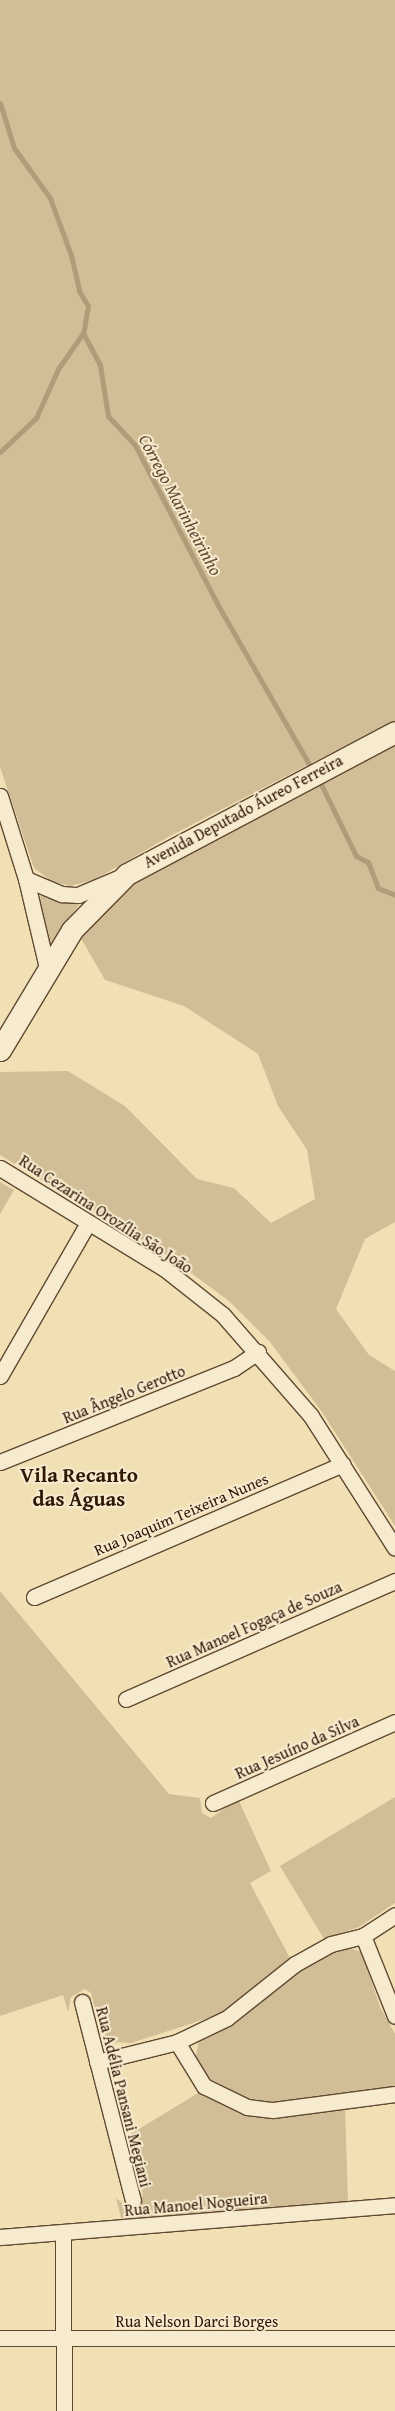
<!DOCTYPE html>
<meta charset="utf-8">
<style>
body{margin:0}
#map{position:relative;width:395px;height:2411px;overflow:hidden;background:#f2e0b5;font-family:"Gentium Book Plus",serif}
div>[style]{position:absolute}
.green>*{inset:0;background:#d1be97}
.stream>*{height:5px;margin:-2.5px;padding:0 2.5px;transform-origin:2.5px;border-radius:2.5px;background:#b09c79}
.roads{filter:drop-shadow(1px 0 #604931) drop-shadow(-1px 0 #604931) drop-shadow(0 1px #604931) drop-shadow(0 -1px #604931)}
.street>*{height:15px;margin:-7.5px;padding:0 7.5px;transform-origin:7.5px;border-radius:7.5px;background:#f7ebcf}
.secondary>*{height:21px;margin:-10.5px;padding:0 10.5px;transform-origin:10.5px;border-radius:10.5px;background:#f7ebcf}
span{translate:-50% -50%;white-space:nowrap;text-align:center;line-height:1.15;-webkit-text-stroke:4px #f7ebcf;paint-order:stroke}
.street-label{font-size:16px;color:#2f1705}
.water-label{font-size:18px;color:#634c33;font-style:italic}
.district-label{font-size:21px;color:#2f1705;font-weight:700}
</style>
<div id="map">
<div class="green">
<div style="clip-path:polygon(0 0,395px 0,395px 720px,170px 836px,94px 880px,70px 886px,51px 881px,34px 868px,0 767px)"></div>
<div style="clip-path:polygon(395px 740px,395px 1222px,365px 1239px,336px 1309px,369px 1355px,395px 1371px,395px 1526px,322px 1412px,270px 1342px,229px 1301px,171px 1258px,0 1155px,0 1072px,68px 1071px,125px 1106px,197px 1179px,234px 1188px,271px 1223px,315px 1199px,307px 1150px,278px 1106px,258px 1054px,184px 1006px,105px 980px,79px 935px,130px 880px)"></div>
<div style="clip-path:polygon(41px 895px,60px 902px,81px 902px,47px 949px,38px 905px)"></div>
<div style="clip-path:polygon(0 1182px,14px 1190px,0 1214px)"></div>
<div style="clip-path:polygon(0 1591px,169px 1794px,200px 1798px,202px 1813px,211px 1818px,238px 1799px,271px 1871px,250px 1883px,290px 1958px,224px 2013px,131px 2043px,114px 2042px,101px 2033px,91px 1993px,85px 1989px,71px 1997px,68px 2012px,63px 1995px,0 2016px)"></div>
<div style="clip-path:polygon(395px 1797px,395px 1903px,359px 1927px,324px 1939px,280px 1866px)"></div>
<div style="clip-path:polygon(346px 1947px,362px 1952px,380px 2007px,395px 2034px,395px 2087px,279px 2105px,254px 2102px,210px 2079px,195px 2062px,199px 2039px,301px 1967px,330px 1949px)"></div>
<div style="clip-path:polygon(203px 2090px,248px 2113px,345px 2105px,348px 2202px,122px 2221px,116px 2198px,126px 2206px,139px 2205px,143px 2194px,126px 2137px)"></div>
</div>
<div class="stream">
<div style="left:0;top:103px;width:47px;rotate:72.7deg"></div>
<div style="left:14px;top:148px;width:62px;rotate:54.2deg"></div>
<div style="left:50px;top:198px;width:61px;rotate:69.8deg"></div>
<div style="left:71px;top:255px;width:37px;rotate:77deg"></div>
<div style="left:79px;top:291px;width:17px;rotate:59deg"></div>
<div style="left:88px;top:306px;width:27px;rotate:100deg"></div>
<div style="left:83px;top:333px;width:36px;rotate:62deg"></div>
<div style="left:100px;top:365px;width:52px;rotate:81.1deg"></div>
<div style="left:108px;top:416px;width:40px;rotate:47deg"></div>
<div style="left:135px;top:445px;width:182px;rotate:62.6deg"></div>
<div style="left:219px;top:607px;width:189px;rotate:60.2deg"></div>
<div style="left:0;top:452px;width:50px;rotate:-43.4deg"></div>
<div style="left:36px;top:418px;width:54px;rotate:-65.8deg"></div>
<div style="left:58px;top:369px;width:44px;rotate:-55.2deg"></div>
<div style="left:318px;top:778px;width:87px;rotate:64deg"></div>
<div style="left:356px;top:856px;width:13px;rotate:27deg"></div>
<div style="left:368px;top:862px;width:28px;rotate:69deg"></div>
<div style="left:378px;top:888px;width:18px;rotate:22deg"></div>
</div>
<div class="roads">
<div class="street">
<div style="left:0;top:796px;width:87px;rotate:72.6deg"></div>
<div style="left:26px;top:879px;width:91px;rotate:76.7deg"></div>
<div style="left:26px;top:879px;width:39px;rotate:23deg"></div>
<div style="left:62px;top:894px;width:16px;rotate:4deg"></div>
<div style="left:78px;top:895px;width:43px;rotate:-23deg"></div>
<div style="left:0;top:1168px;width:193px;rotate:31.5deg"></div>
<div style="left:165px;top:1269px;width:74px;rotate:38.4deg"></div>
<div style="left:223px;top:1315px;width:134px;rotate:48.9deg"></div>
<div style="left:311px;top:1416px;width:156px;rotate:57.5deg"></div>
<div style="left:0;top:1376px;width:177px;rotate:-60.1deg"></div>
<div style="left:0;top:1462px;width:252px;rotate:-21.9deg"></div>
<div style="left:234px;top:1368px;width:29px;rotate:-34deg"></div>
<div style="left:34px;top:1597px;width:336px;rotate:-23.3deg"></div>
<div style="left:126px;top:1699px;width:294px;rotate:-23.7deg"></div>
<div style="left:213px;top:1803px;width:199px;rotate:-24deg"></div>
<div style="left:363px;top:1936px;width:86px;rotate:68.2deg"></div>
<div style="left:82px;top:2002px;width:205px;rotate:75.6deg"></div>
<div style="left:177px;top:2042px;width:52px;rotate:58.5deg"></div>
<div style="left:204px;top:2086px;width:48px;rotate:26deg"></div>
<div style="left:247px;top:2107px;width:26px;rotate:7deg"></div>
<div style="left:273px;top:2110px;width:123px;rotate:-7.5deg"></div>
<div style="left:97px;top:2062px;width:82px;rotate:-14deg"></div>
<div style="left:177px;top:2042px;width:55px;rotate:-25.6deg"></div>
<div style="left:227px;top:2018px;width:87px;rotate:-38.5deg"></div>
<div style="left:295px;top:1964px;width:41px;rotate:-29.1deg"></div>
<div style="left:331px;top:1944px;width:33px;rotate:-14deg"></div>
<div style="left:363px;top:1936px;width:38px;rotate:-33deg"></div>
<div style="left:63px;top:2233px;width:178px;rotate:89.7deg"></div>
<div style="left:0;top:2237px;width:396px;rotate:-4.6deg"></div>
<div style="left:0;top:2338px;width:395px"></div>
</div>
<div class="secondary">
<div style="left:0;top:1050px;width:140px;rotate:-59deg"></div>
<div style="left:72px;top:930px;width:78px;rotate:-45.5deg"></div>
<div style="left:127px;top:874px;width:303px;rotate:-27.9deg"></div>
</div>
</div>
<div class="street-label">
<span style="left:243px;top:811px;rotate:-28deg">Avenida Deputado Áureo Ferreira</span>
<span style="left:106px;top:1214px;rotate:33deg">Rua Cezarina Orozília São João</span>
<span style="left:124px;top:1394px;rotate:-22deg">Rua Ângelo Gerotto</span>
<span style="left:181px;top:1514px;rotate:-23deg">Rua Joaquim Teixeira Nunes</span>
<span style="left:254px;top:1624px;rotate:-24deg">Rua Manoel Fogaça de Souza</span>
<span style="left:297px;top:1747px;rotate:-24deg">Rua Jesuíno da Silva</span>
<span style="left:124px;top:2097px;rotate:76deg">Rua Adélia Pansani Megiani</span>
<span style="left:196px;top:2204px;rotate:-5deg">Rua Manoel Nogueira</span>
<span style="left:197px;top:2321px">Rua Nelson Darci Borges</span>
</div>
<div class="water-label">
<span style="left:180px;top:505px;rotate:62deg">Córrego Marinheirinho</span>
</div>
<div class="district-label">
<span style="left:79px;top:1487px">Vila Recanto<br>das Águas</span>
</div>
</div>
